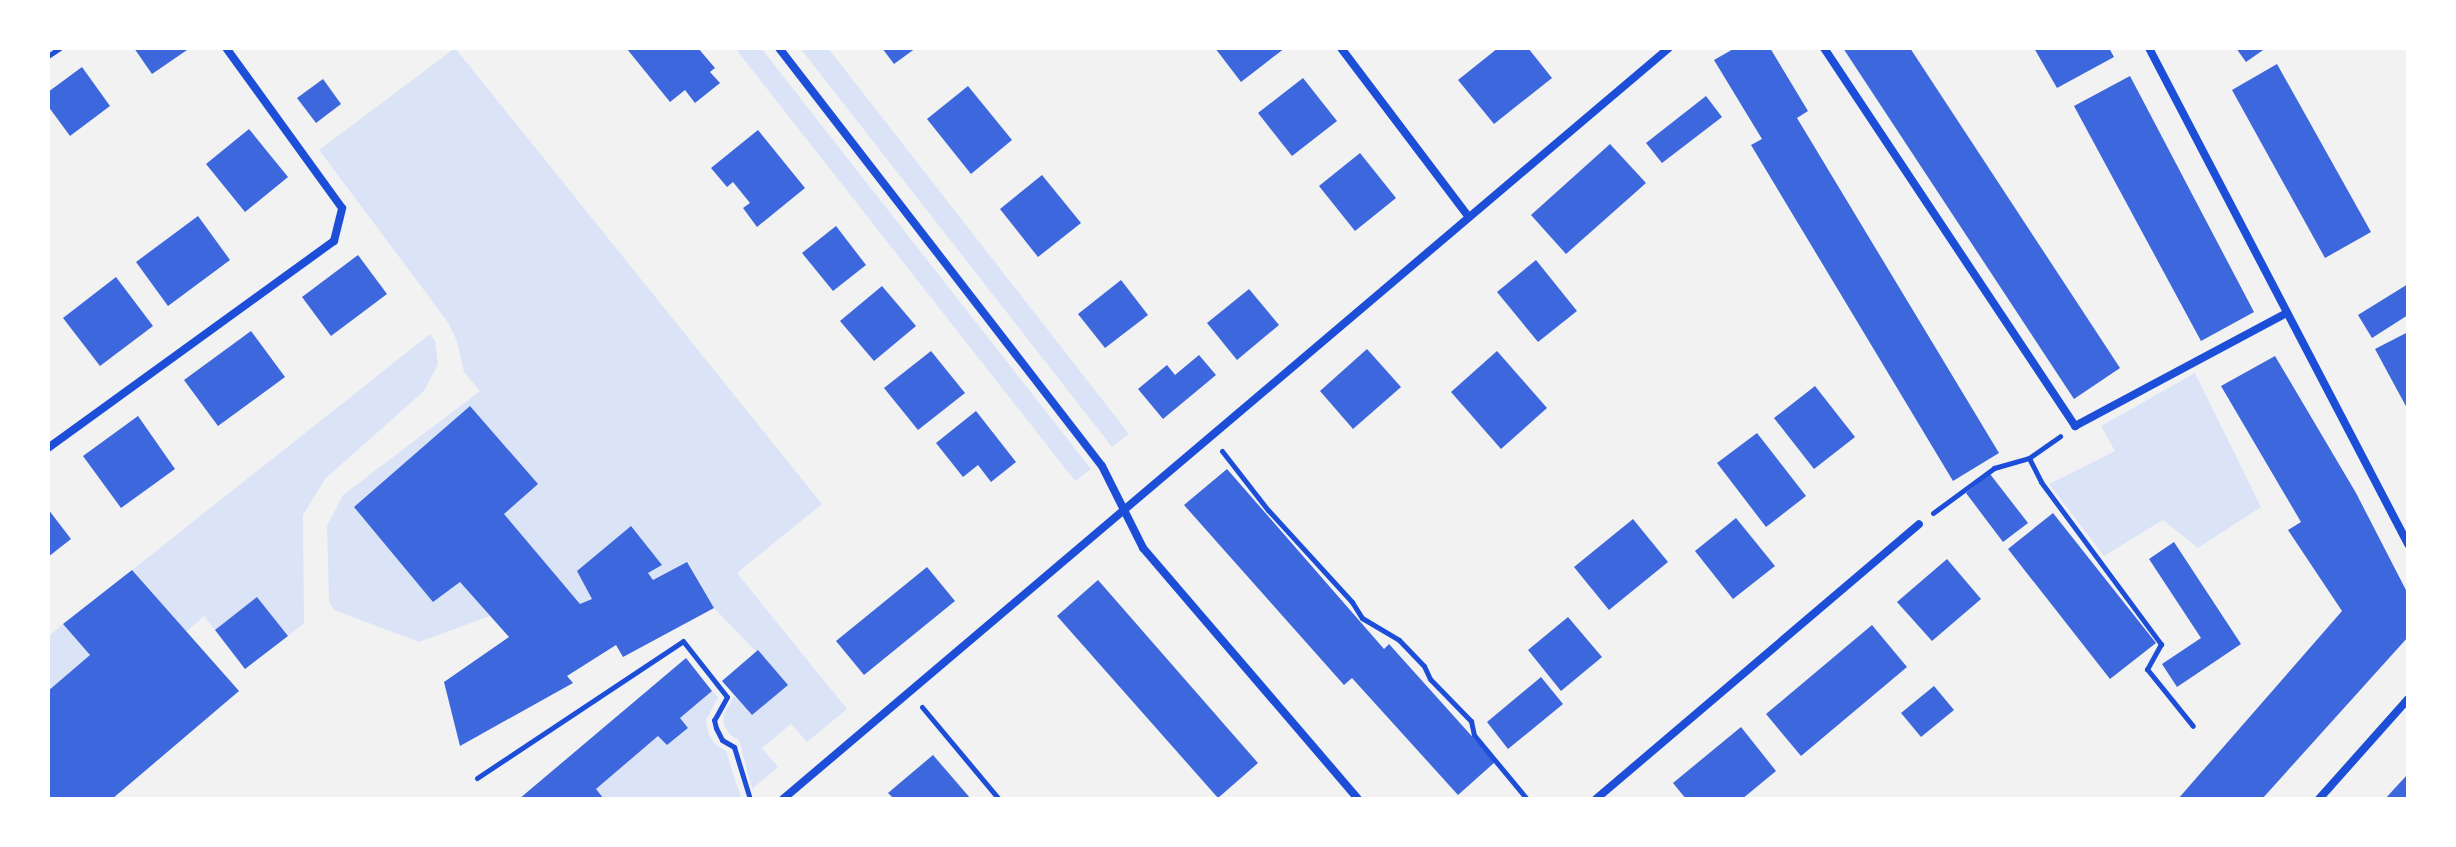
<!DOCTYPE html>
<style>
body{margin:0}
#map{position:relative;width:2456px;height:847px;overflow:hidden;background:#f2f2f2;font-family:"PT Sans",sans-serif}
div>[style]{position:absolute}
.green>*{inset:0;background:#dbe4f7}
.building>*{inset:0;background:#3d67dc}
.path>*{height:5px;margin:-2.5px;padding:0 2.5px;transform-origin:2.5px;border-radius:2.5px;background:#1d4ed8}
.minor>*{height:8px;margin:-4px;padding:0 4px;transform-origin:4px;border-radius:4px;background:#1d4ed8}
span{translate:-50% -50%;white-space:nowrap;text-align:center;line-height:1.15;-webkit-text-stroke:6px #fff;paint-order:stroke}
.frame{position:absolute;inset:0;border:50px solid #fff;pointer-events:none}
</style>
<div id="map">
<div class="green">
<div style="clip-path:polygon(455px 48px,822px 504px,737px 573px,847px 709px,807px 742px,791px 724px,762px 748px,778px 767px,752px 789px,739px 740px,730px 735px,723px 723px,724px 714px,734px 696px,752px 715px,787px 684px,714px 608px,653px 580px,648px 573px,662px 565px,631px 527px,578px 571px,592px 599px,580px 604px,504px 514px,470px 407px,433px 602px,460px 582px,490px 616px,419px 642px,334px 610px,329px 602px,327px 526px,343px 495px,480px 391px,464px 372px,457px 341px,447px 321px,319px 150px)"></div>
<div style="clip-path:polygon(735px 48px,761px 48px,1091px 469px,1075px 481px)"></div>
<div style="clip-path:polygon(800px 48px,828px 48px,1129px 434px,1112px 447px)"></div>
<div style="clip-path:polygon(430px 334px,435px 341px,438px 364px,424px 391px,325px 479px,303px 515px,304px 623px,288px 636px,257px 597px,215px 630px,204px 616px,186px 632px,132px 570px)"></div>
<div style="clip-path:polygon(2195px 373px,2261px 507px,2198px 548px,2163px 520px,2104px 556px,2049px 484px,2115px 451px,2101px 426px)"></div>
<div style="clip-path:polygon(63px 624px,90px 655px,48px 691px,48px 637px)"></div>
<div style="clip-path:polygon(712px 691px,718px 697px,706px 720px,708px 732px,715px 744px,726px 751px,741px 798px,603px 799px,596px 789px,658px 736px,667px 745px,688px 729px,680px 718px)"></div>
</div>
<div class="building">
<div style="clip-path:polygon(134px 48px,190px 48px,152px 74px)"></div>
<div style="clip-path:polygon(698px 48px,715px 68px,710px 72px,720px 83px,695px 103px,685px 90px,670px 102px,627px 49px)"></div>
<div style="clip-path:polygon(882px 48px,916px 48px,894px 64px)"></div>
<div style="clip-path:polygon(1215px 48px,1285px 48px,1241px 82px)"></div>
<div style="clip-path:polygon(1498px 48px,1528px 48px,1552px 78px,1494px 124px,1458px 80px)"></div>
<div style="clip-path:polygon(1735px 48px,1770px 48px,1808px 111px,1797px 118px,1999px 453px,1953px 481px,1751px 145px,1762px 139px,1714px 60px)"></div>
<div style="clip-path:polygon(1843px 48px,1910px 48px,2120px 368px,2074px 399px)"></div>
<div style="clip-path:polygon(2034px 48px,2109px 48px,2114px 57px,2057px 88px)"></div>
<div style="clip-path:polygon(2236px 48px,2266px 48px,2246px 62px)"></div>
<div style="clip-path:polygon(2277px 64px,2371px 232px,2325px 258px,2232px 90px)"></div>
<div style="clip-path:polygon(82px 67px,110px 106px,70px 136px,48px 106px,48px 92px)"></div>
<div style="clip-path:polygon(2130px 76px,2254px 312px,2201px 341px,2074px 106px)"></div>
<div style="clip-path:polygon(1303px 78px,1337px 121px,1292px 156px,1258px 113px)"></div>
<div style="clip-path:polygon(323px 79px,341px 104px,316px 123px,297px 98px)"></div>
<div style="clip-path:polygon(968px 86px,1012px 140px,971px 174px,927px 119px)"></div>
<div style="clip-path:polygon(1706px 96px,1722px 117px,1662px 163px,1646px 143px)"></div>
<div style="clip-path:polygon(249px 129px,288px 177px,245px 212px,206px 164px)"></div>
<div style="clip-path:polygon(758px 130px,805px 188px,757px 227px,743px 208px,750px 203px,733px 182px,727px 187px,711px 168px)"></div>
<div style="clip-path:polygon(1610px 144px,1646px 183px,1566px 254px,1531px 215px)"></div>
<div style="clip-path:polygon(1360px 153px,1396px 198px,1355px 231px,1319px 186px)"></div>
<div style="clip-path:polygon(1042px 175px,1081px 223px,1038px 257px,1000px 209px)"></div>
<div style="clip-path:polygon(198px 216px,230px 260px,168px 306px,136px 262px)"></div>
<div style="clip-path:polygon(836px 226px,866px 265px,833px 291px,802px 253px)"></div>
<div style="clip-path:polygon(358px 255px,387px 294px,331px 336px,302px 297px)"></div>
<div style="clip-path:polygon(1536px 260px,1577px 311px,1538px 342px,1497px 292px)"></div>
<div style="clip-path:polygon(116px 277px,153px 326px,100px 366px,63px 318px)"></div>
<div style="clip-path:polygon(1121px 280px,1148px 315px,1105px 348px,1078px 314px)"></div>
<div style="clip-path:polygon(2408px 284px,2408px 315px,2372px 338px,2358px 315px)"></div>
<div style="clip-path:polygon(882px 286px,916px 326px,874px 361px,840px 321px)"></div>
<div style="clip-path:polygon(1249px 289px,1279px 325px,1237px 360px,1207px 323px)"></div>
<div style="clip-path:polygon(251px 331px,285px 377px,218px 426px,184px 380px)"></div>
<div style="clip-path:polygon(2408px 332px,2408px 410px,2375px 349px)"></div>
<div style="clip-path:polygon(1367px 349px,1401px 387px,1353px 429px,1320px 391px)"></div>
<div style="clip-path:polygon(931px 351px,965px 393px,918px 430px,884px 388px)"></div>
<div style="clip-path:polygon(1497px 351px,1547px 408px,1501px 449px,1451px 392px)"></div>
<div style="clip-path:polygon(1199px 355px,1216px 375px,1163px 419px,1138px 389px,1167px 365px,1175px 375px)"></div>
<div style="clip-path:polygon(2275px 356px,2356px 493px,2408px 594px,2408px 637px,2262px 799px,2178px 799px,2342px 611px,2288px 530px,2301px 522px,2221px 386px)"></div>
<div style="clip-path:polygon(1815px 386px,1855px 437px,1814px 469px,1774px 418px)"></div>
<div style="clip-path:polygon(470px 406px,538px 484px,504px 514px,580px 604px,592px 599px,577px 571px,631px 526px,662px 565px,648px 573px,653px 580px,687px 562px,714px 608px,623px 657px,616px 645px,567px 676px,573px 683px,460px 746px,444px 682px,509px 637px,460px 582px,433px 602px,354px 507px)"></div>
<div style="clip-path:polygon(976px 411px,1016px 462px,991px 482px,978px 465px,963px 477px,936px 443px)"></div>
<div style="clip-path:polygon(138px 416px,175px 469px,121px 508px,83px 456px)"></div>
<div style="clip-path:polygon(1757px 433px,1806px 496px,1766px 527px,1717px 463px)"></div>
<div style="clip-path:polygon(1227px 469px,1384px 649px,1389px 644px,1495px 762px,1458px 795px,1352px 678px,1344px 685px,1184px 505px)"></div>
<div style="clip-path:polygon(1990px 474px,2028px 523px,2003px 542px,1966px 493px)"></div>
<div style="clip-path:polygon(48px 509px,71px 539px,48px 557px)"></div>
<div style="clip-path:polygon(2053px 513px,2156px 643px,2110px 679px,2008px 549px)"></div>
<div style="clip-path:polygon(1736px 518px,1775px 566px,1733px 599px,1695px 551px)"></div>
<div style="clip-path:polygon(1633px 519px,1668px 562px,1609px 610px,1574px 567px)"></div>
<div style="clip-path:polygon(2174px 542px,2241px 644px,2177px 687px,2162px 664px,2201px 638px,2149px 559px)"></div>
<div style="clip-path:polygon(1947px 559px,1981px 599px,1932px 641px,1897px 602px)"></div>
<div style="clip-path:polygon(927px 567px,955px 601px,864px 675px,836px 641px)"></div>
<div style="clip-path:polygon(132px 570px,239px 691px,112px 799px,48px 799px,48px 691px,90px 655px,63px 624px)"></div>
<div style="clip-path:polygon(1098px 580px,1258px 763px,1218px 798px,1057px 616px)"></div>
<div style="clip-path:polygon(257px 597px,288px 636px,245px 669px,215px 630px)"></div>
<div style="clip-path:polygon(1568px 617px,1602px 657px,1561px 691px,1528px 650px)"></div>
<div style="clip-path:polygon(1872px 625px,1907px 667px,1801px 756px,1766px 714px)"></div>
<div style="clip-path:polygon(758px 650px,788px 685px,752px 715px,722px 681px)"></div>
<div style="clip-path:polygon(686px 658px,712px 691px,680px 718px,688px 728px,667px 745px,658px 736px,596px 789px,604px 799px,519px 799px)"></div>
<div style="clip-path:polygon(1541px 677px,1563px 704px,1508px 749px,1487px 722px)"></div>
<div style="clip-path:polygon(1934px 686px,1954px 710px,1921px 737px,1901px 713px)"></div>
<div style="clip-path:polygon(1741px 727px,1776px 771px,1742px 799px,1686px 799px,1673px 783px)"></div>
<div style="clip-path:polygon(933px 755px,971px 799px,894px 799px,888px 793px)"></div>
<div style="clip-path:polygon(2408px 774px,2408px 799px,2385px 799px,2395px 788px)"></div>
</div>
<div class="path">
<div style="left:48px;top:56px;width:14px;rotate:-34deg"></div>
<div style="left:1222px;top:451px;width:75px;rotate:52.1deg"></div>
<div style="left:1268px;top:510px;width:125px;rotate:47.6deg"></div>
<div style="left:1352px;top:602px;width:19px;rotate:58deg"></div>
<div style="left:1362px;top:618px;width:43px;rotate:30.7deg"></div>
<div style="left:1399px;top:640px;width:36px;rotate:46deg"></div>
<div style="left:1424px;top:666px;width:14px;rotate:65deg"></div>
<div style="left:1430px;top:679px;width:59px;rotate:45.7deg"></div>
<div style="left:1471px;top:721px;width:14px;rotate:78deg"></div>
<div style="left:1474px;top:735px;width:83px;rotate:50.4deg"></div>
<div style="left:2029px;top:458px;width:27px;rotate:63deg"></div>
<div style="left:2041px;top:482px;width:202px;rotate:53.5deg"></div>
<div style="left:2161px;top:644px;width:29px;rotate:119deg"></div>
<div style="left:2147px;top:669px;width:73px;rotate:51.1deg"></div>
<div style="left:1933px;top:513px;width:76px;rotate:-36.4deg"></div>
<div style="left:1994px;top:468px;width:36px;rotate:-16deg"></div>
<div style="left:2029px;top:458px;width:38px;rotate:-35deg"></div>
<div style="left:922px;top:707px;width:120px;rotate:50.1deg"></div>
<div style="left:477px;top:778px;width:247px;rotate:-33.6deg"></div>
<div style="left:683px;top:641px;width:71px;rotate:51.8deg"></div>
<div style="left:727px;top:697px;width:26px;rotate:119deg"></div>
<div style="left:714px;top:720px;width:8px;rotate:76deg"></div>
<div style="left:716px;top:728px;width:13px;rotate:63deg"></div>
<div style="left:722px;top:740px;width:14px;rotate:30deg"></div>
<div style="left:734px;top:747px;width:54px;rotate:72.9deg"></div>
</div>
<div class="minor">
<div style="left:779px;top:48px;width:528px;rotate:52.31deg"></div>
<div style="left:1102px;top:466px;width:92px;rotate:63.4deg"></div>
<div style="left:1143px;top:548px;width:330px;rotate:49.4deg"></div>
<div style="left:1341px;top:48px;width:212px;rotate:52.9deg"></div>
<div style="left:1824px;top:48px;width:454px;rotate:56.4deg"></div>
<div style="left:2075px;top:426px;width:240px;rotate:-28.1deg"></div>
<div style="left:2149px;top:48px;width:560px;rotate:62.43deg"></div>
<div style="left:48px;top:448px;width:353px;rotate:-35.9deg"></div>
<div style="left:334px;top:241px;width:34px;rotate:-76deg"></div>
<div style="left:342px;top:208px;width:198px;rotate:-125.9deg"></div>
<div style="left:783px;top:799px;width:1161px;rotate:-40.29deg"></div>
<div style="left:1596px;top:799px;width:424px;rotate:-40.4deg"></div>
<div style="left:2319px;top:799px;width:134px;rotate:-48.3deg"></div>
</div>
<div class="frame"></div>
</div>
